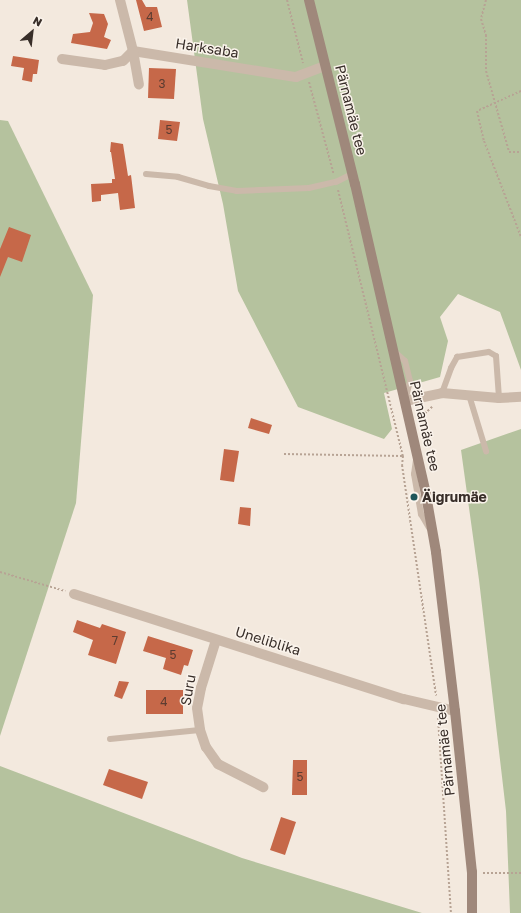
<!DOCTYPE html>
<meta charset="utf-8">
<style>
body{margin:0}
#map{position:relative;width:521px;height:913px;overflow:hidden;background:#f3e9de;font-family:"Golos Text",sans-serif}
div>[style]{position:absolute}
.green>*{inset:0;background:#b5c29e}
.building>*{inset:0;background:#c66849}
.path>*{height:2px;margin-top:-1px;transform-origin:0;background:repeating-linear-gradient(90deg,#b7a394 0 2px,transparent 0 4px)}
.lane>*{height:6px;margin:-3px;padding:0 3px;transform-origin:3px;border-radius:3px;background:#cbb9aa}
.street>*{height:10px;margin:-5px;padding:0 5px;transform-origin:5px;border-radius:5px;background:#cbb9aa}
.secondary>*{height:10px;margin:-5px;padding:0 5px;transform-origin:5px;border-radius:5px;background:#9f887b}
.dots>*{width:11px;height:11px;translate:-50% -50%;box-sizing:border-box;border:2px solid #faf3eb;border-radius:50%}
span{translate:-50% -50%;white-space:nowrap;text-align:center;line-height:1.15;-webkit-text-stroke:3px #faf3eb;paint-order:stroke}
.number-label{font-size:12px;color:#5c3c31}
.number-label span{-webkit-text-stroke-width:0}
.street-label{font-size:14px;color:#382e29}
.poi-label{font-size:14px;color:#382e29;font-weight:700}
.left{translate:0 -50%;text-align:left}
.north{position:absolute;left:12px;top:12px;width:40px;height:40px;-webkit-text-stroke:3px #faf3eb;paint-order:stroke;rotate:28deg;font-size:11px;font-weight:700;line-height:16px;text-align:center;color:#382e29}
.north::after{content:'';display:block;margin:auto;width:14px;height:18px;background:#382e29;clip-path:polygon(50% 0,100% 100%,50% 72%,0 100%)}
</style>
<div id="map">
<div class="green">
<div style="clip-path:polygon(187px 0,521px 0,521px 370px,500px 312px,458px 294px,440px 317px,448px 341px,440px 377px,384px 393px,392px 429px,384px 439px,298px 407px,238px 291px,223px 204px,203px 119px)"></div>
<div style="clip-path:polygon(0 120px,8px 121px,93px 295px,76px 503px,0 736px)"></div>
<div style="clip-path:polygon(521px 429px,521px 913px,510px 913px,506px 811px,479px 580px,461px 450px)"></div>
<div style="clip-path:polygon(0 766px,242px 858px,422px 913px,0 913px)"></div>
</div>
<div class="building">
<div style="clip-path:polygon(136px 0,142px 0,146px 7px,157px 7px,162px 27px,144px 31px)"></div>
<div style="clip-path:polygon(89px 13px,104px 14px,108px 24px,104px 37px,111px 40px,107px 49px,71px 43px,73px 34px,90px 32px,93px 23px)"></div>
<div style="clip-path:polygon(13px 56px,39px 60px,37px 74px,33px 74px,32px 82px,22px 80px,24px 68px,11px 66px)"></div>
<div style="clip-path:polygon(149px 68px,176px 69px,174px 99px,148px 98px)"></div>
<div style="clip-path:polygon(160px 120px,180px 122px,177px 141px,158px 139px)"></div>
<div style="clip-path:polygon(111px 142px,123px 144px,128px 176px,131px 175px,135px 208px,120px 210px,118px 193px,101px 195px,101px 201px,92px 202px,91px 184px,112px 183px,112px 179px,115px 179px,111px 152px,110px 152px)"></div>
<div style="clip-path:polygon(9px 227px,31px 235px,22px 262px,8px 257px,0 277px,0 249px)"></div>
<div style="clip-path:polygon(251px 418px,272px 425px,269px 434px,248px 428px)"></div>
<div style="clip-path:polygon(224px 449px,239px 451px,234px 482px,220px 480px)"></div>
<div style="clip-path:polygon(240px 507px,251px 508px,250px 526px,238px 524px)"></div>
<div style="clip-path:polygon(77px 620px,100px 628px,102px 624px,126px 632px,116px 664px,88px 655px,93px 640px,73px 632px)"></div>
<div style="clip-path:polygon(148px 636px,193px 650px,188px 666px,184px 665px,181px 675px,163px 669px,166px 658px,143px 651px)"></div>
<div style="clip-path:polygon(119px 681px,129px 682px,122px 699px,114px 696px)"></div>
<div style="clip-path:polygon(146px 690px,183px 690px,183px 714px,146px 714px)"></div>
<div style="clip-path:polygon(293px 760px,307px 760px,307px 795px,292px 795px)"></div>
<div style="clip-path:polygon(109px 769px,148px 782px,142px 799px,103px 785px)"></div>
<div style="clip-path:polygon(281px 817px,296px 822px,285px 855px,270px 850px)"></div>
</div>
<div class="path">
<div style="left:287px;top:0;width:65px;rotate:75.7deg"></div>
<div style="left:486px;top:0;width:20px;rotate:105deg"></div>
<div style="left:481px;top:19px;width:17px;rotate:73deg"></div>
<div style="left:486px;top:35px;width:36px;rotate:90deg"></div>
<div style="left:486px;top:71px;width:84px;rotate:74.1deg"></div>
<div style="left:509px;top:152px;width:12px"></div>
<div style="left:309px;top:82px;width:96px;rotate:75deg"></div>
<div style="left:521px;top:91px;width:48px;rotate:155.6deg"></div>
<div style="left:477px;top:111px;width:31px;rotate:77deg"></div>
<div style="left:484px;top:141px;width:103px;rotate:68.9deg"></div>
<div style="left:338px;top:190px;width:274px;rotate:76.3deg"></div>
<div style="left:403px;top:456px;width:9px;rotate:96deg"></div>
<div style="left:402px;top:465px;width:233px;rotate:81.6deg"></div>
<div style="left:419px;top:419px;width:18px;rotate:-43deg"></div>
<div style="left:284px;top:454px;width:118px;rotate:1deg"></div>
<div style="left:0;top:572px;width:68px;rotate:16.3deg"></div>
<div style="left:438px;top:718px;width:195px;rotate:86.2deg"></div>
<div style="left:483px;top:873px;width:38px"></div>
</div>
<div class="lane">
<div style="left:146px;top:174px;width:32px;rotate:5deg"></div>
<div style="left:178px;top:177px;width:32px;rotate:16deg"></div>
<div style="left:209px;top:186px;width:28px;rotate:10deg"></div>
<div style="left:237px;top:191px;width:72px;rotate:-2.4deg"></div>
<div style="left:309px;top:188px;width:28px;rotate:-13deg"></div>
<div style="left:336px;top:182px;width:18px;rotate:-27deg"></div>
<div style="left:395px;top:352px;width:13px;rotate:42deg"></div>
<div style="left:405px;top:361px;width:21px;rotate:76deg"></div>
<div style="left:410px;top:381px;width:16px;rotate:104deg"></div>
<div style="left:442px;top:393px;width:27px;rotate:-70deg"></div>
<div style="left:451px;top:368px;width:13px;rotate:-61deg"></div>
<div style="left:457px;top:357px;width:32px;rotate:-9deg"></div>
<div style="left:489px;top:352px;width:8px;rotate:30deg"></div>
<div style="left:496px;top:356px;width:42px;rotate:85.9deg"></div>
<div style="left:469px;top:395px;width:59px;rotate:73.1deg"></div>
<div style="left:416px;top:460px;width:14px;rotate:98deg"></div>
<div style="left:414px;top:474px;width:41px;rotate:80.1deg"></div>
<div style="left:421px;top:514px;width:16px;rotate:60deg"></div>
<div style="left:110px;top:739px;width:90px;rotate:-5.7deg"></div>
</div>
<div class="street">
<div style="left:120px;top:0;width:53px;rotate:75.7deg"></div>
<div style="left:133px;top:51px;width:165px;rotate:9.1deg"></div>
<div style="left:296px;top:77px;width:31px;rotate:-21deg"></div>
<div style="left:62px;top:59px;width:43px;rotate:7.9deg"></div>
<div style="left:105px;top:65px;width:18px;rotate:-13deg"></div>
<div style="left:123px;top:61px;width:14px;rotate:-45deg"></div>
<div style="left:133px;top:51px;width:34px;rotate:80deg"></div>
<div style="left:405px;top:401px;width:38px;rotate:-12deg"></div>
<div style="left:442px;top:393px;width:57px;rotate:5deg"></div>
<div style="left:499px;top:398px;width:22px;rotate:-3deg"></div>
<div style="left:74px;top:594px;width:346px;rotate:17.7deg"></div>
<div style="left:404px;top:699px;width:52px;rotate:13.2deg"></div>
<div style="left:216px;top:640px;width:50px;rotate:107.4deg"></div>
<div style="left:201px;top:688px;width:20px;rotate:101deg"></div>
<div style="left:197px;top:708px;width:22px;rotate:82deg"></div>
<div style="left:200px;top:730px;width:18px;rotate:71deg"></div>
<div style="left:206px;top:747px;width:21px;rotate:55deg"></div>
<div style="left:218px;top:764px;width:51px;rotate:27.1deg"></div>
</div>
<div class="secondary">
<div style="left:309px;top:0;width:190px;rotate:76deg"></div>
<div style="left:355px;top:184px;width:319px;rotate:77.1deg"></div>
<div style="left:426px;top:495px;width:58px;rotate:80deg"></div>
<div style="left:436px;top:552px;width:160px;rotate:83.2deg"></div>
<div style="left:455px;top:711px;width:162px;rotate:84deg"></div>
<div style="left:472px;top:872px;width:41px;rotate:90deg"></div>
</div>
<div class="dots">
<div style="left:414px;top:497px;background:#1e565a"></div>
</div>
<div class="number-label">
<span style="left:150px;top:17px">4</span>
<span style="left:162px;top:84px">3</span>
<span style="left:169px;top:130px">5</span>
<span style="left:115px;top:641px">7</span>
<span style="left:173px;top:655px">5</span>
<span style="left:164px;top:702px">4</span>
<span style="left:300px;top:777px">5</span>
</div>
<div class="street-label">
<span style="left:207px;top:48px;rotate:9deg">Harksaba</span>
<span style="left:351px;top:110px;rotate:76deg">Pärnamäe tee</span>
<span style="left:425px;top:426px;rotate:77deg">Pärnamäe tee</span>
<span style="left:268px;top:641px;rotate:17deg">Uneliblika</span>
<span style="left:188px;top:690px;rotate:-80deg">Suru</span>
<span style="left:445px;top:750px;rotate:-96deg">Pärnamäe tee</span>
</div>
<div class="poi-label">
<span class="left" style="left:422px;top:497px">Äigrumäe</span>
</div>
<div class="north">N</div>
</div>
